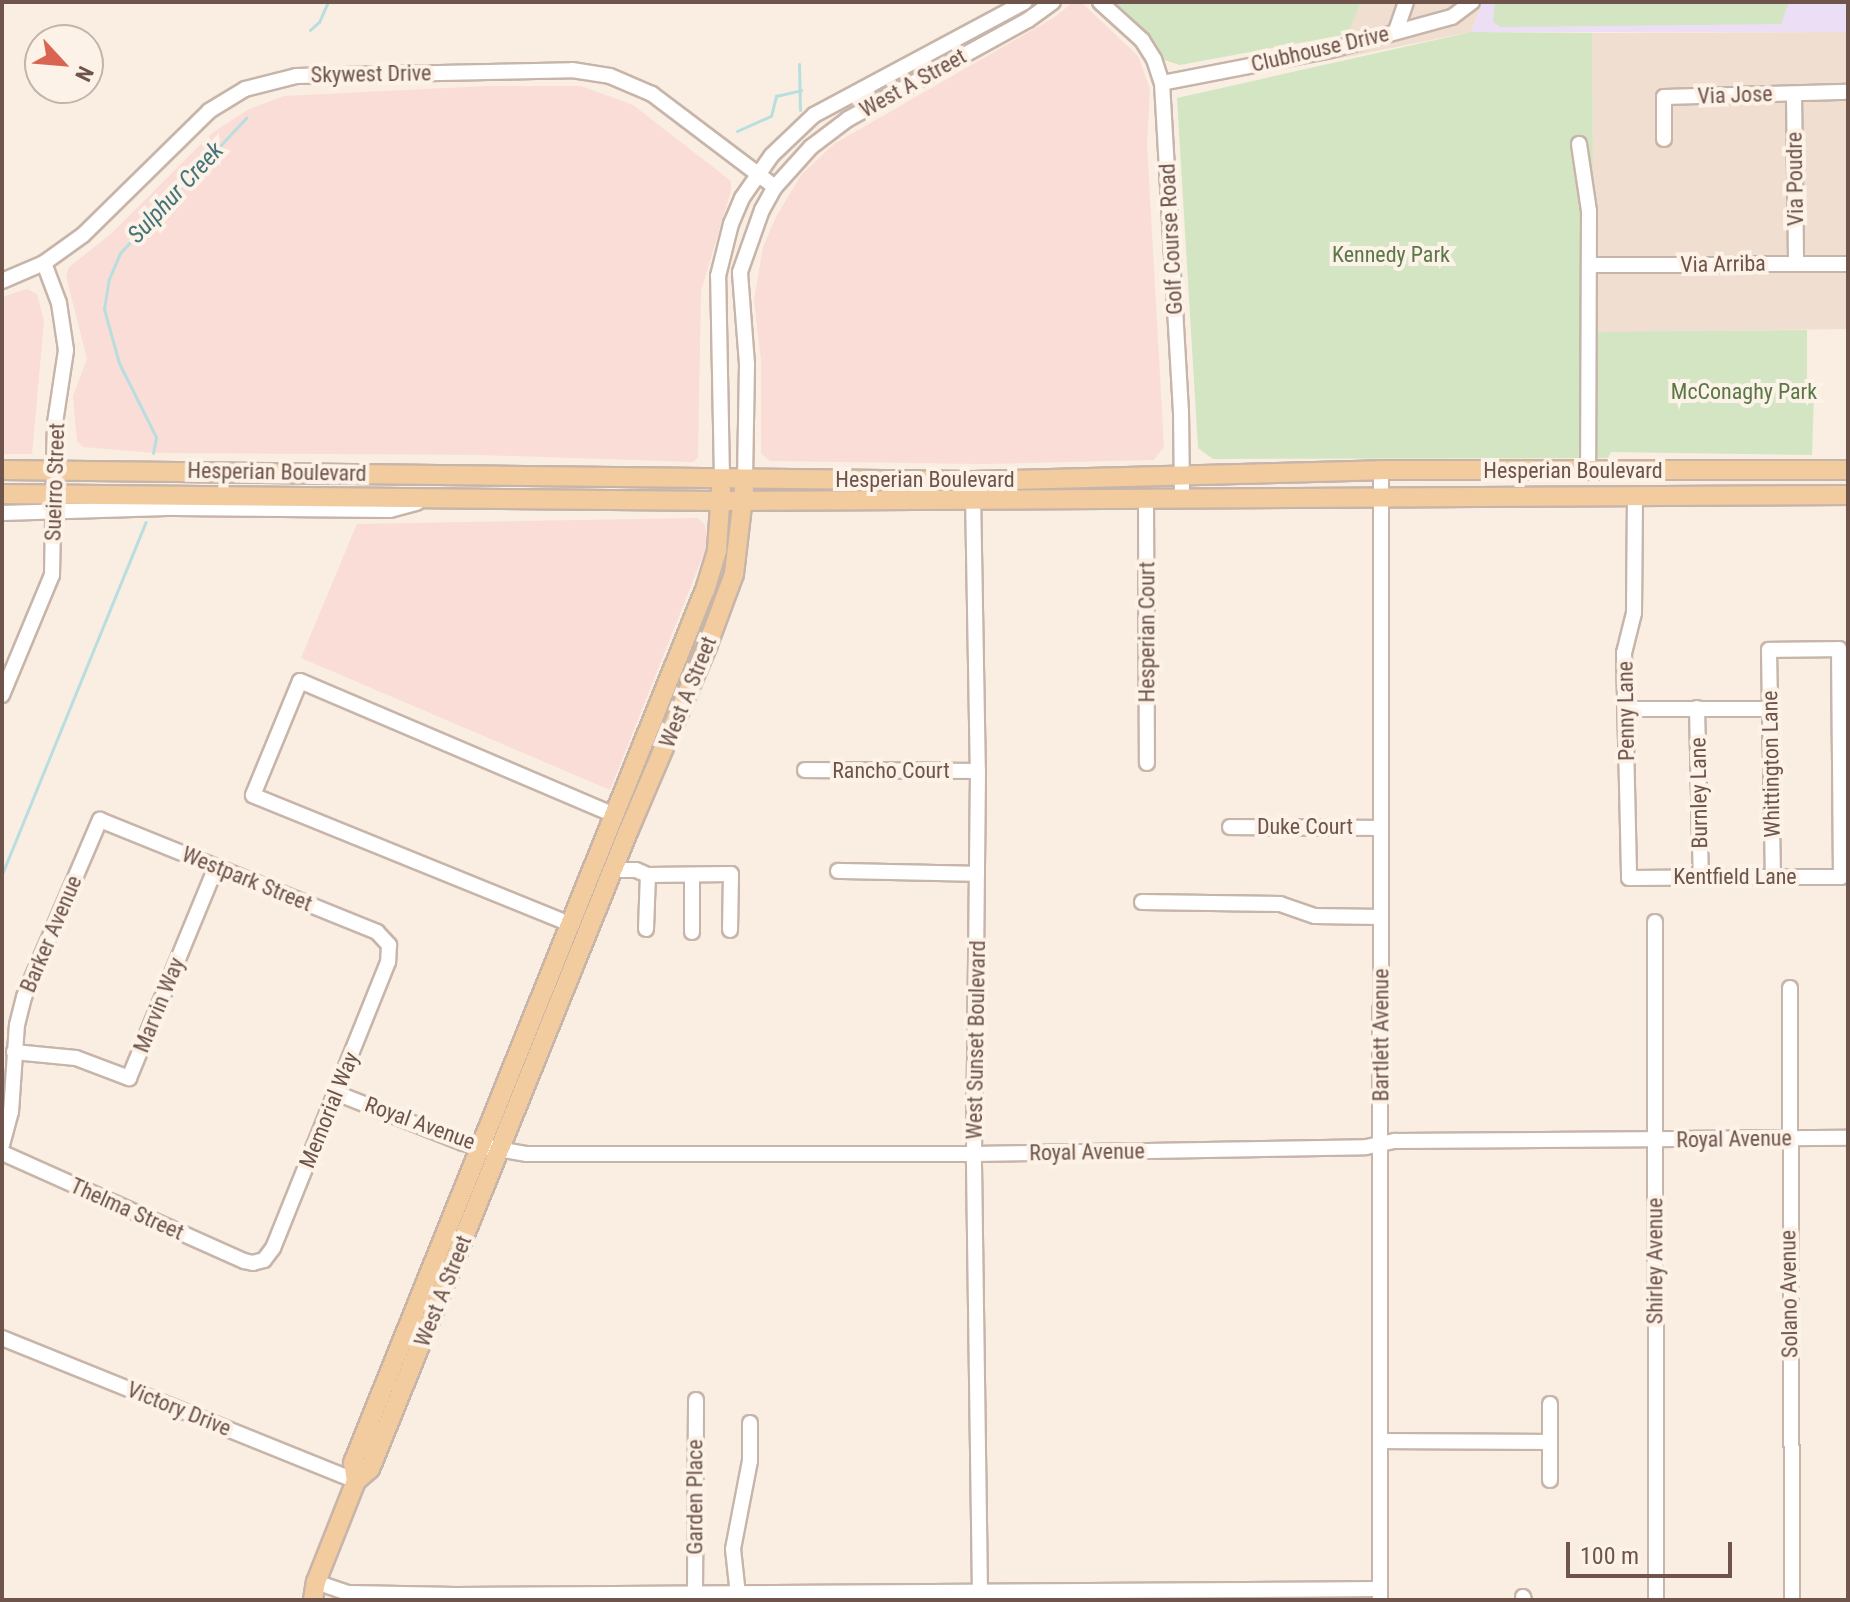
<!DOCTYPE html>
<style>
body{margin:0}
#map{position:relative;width:1850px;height:1602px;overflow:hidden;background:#f9eee1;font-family:"Roboto Condensed",sans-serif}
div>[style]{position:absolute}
.residential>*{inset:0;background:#f0dfd0}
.commercial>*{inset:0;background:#f9ddd6}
.education>*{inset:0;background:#ebdef5}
.green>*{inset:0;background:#d3e5c2}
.stream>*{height:3px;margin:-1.5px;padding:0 1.5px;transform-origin:1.5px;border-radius:1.5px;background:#b8dee0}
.roads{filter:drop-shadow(2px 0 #c8b5aa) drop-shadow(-2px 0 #c8b5aa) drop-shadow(0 2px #c8b5aa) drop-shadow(0 -2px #c8b5aa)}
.minor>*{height:14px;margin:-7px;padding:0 7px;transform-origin:7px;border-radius:7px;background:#fff}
.major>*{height:18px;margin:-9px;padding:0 9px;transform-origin:9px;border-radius:9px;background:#f2cc9f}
span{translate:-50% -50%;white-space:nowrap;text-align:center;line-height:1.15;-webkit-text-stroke:8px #fdf2e7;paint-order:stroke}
.street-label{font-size:22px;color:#6e544b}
.park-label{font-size:22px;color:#597847}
.water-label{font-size:24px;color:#447479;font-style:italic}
.frame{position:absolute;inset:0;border:4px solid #6e544b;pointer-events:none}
.north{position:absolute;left:24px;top:24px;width:80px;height:80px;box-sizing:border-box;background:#fdf2e7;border:2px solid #c4b3a9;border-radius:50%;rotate:116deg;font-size:22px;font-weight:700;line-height:32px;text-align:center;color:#6e544b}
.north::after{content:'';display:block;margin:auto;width:28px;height:36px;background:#d86451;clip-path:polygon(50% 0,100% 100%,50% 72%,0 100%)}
.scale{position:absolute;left:1566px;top:1542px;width:166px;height:36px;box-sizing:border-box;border:4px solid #6e544b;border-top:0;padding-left:10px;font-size:24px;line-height:28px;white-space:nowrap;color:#6e544b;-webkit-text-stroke:6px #fdf2e7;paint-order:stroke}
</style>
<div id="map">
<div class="residential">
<div style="clip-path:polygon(1361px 2px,1483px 2px,1471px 32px,1337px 59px)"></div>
<div style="clip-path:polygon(1848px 32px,1848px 329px,1594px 333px,1592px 33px)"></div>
</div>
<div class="commercial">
<div style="clip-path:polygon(1072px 3px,1082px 3px,1138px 56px,1150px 89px,1147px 144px,1164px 447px,1154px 460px,984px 464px,770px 461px,761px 453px,761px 360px,754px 301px,763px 247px,776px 217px,801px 175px,834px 144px,1055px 17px)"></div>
<div style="clip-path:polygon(487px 86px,581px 86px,633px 105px,731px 181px,731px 191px,701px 291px,698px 457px,693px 462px,483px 455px,155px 453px,83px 447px,77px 441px,73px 396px,87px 359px,66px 276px,69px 267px,111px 234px,211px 134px,249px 109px,284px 96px)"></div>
<div style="clip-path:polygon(27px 289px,37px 294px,44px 321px,32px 454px,2px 454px,2px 297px)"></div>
<div style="clip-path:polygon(698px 518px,705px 525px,708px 543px,610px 790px,301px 658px,357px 524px)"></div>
</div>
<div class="education">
<div style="clip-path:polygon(1483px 2px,1848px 2px,1848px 32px,1471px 32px)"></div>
</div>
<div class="green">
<div style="clip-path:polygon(1114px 2px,1361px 2px,1348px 34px,1180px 65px,1164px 60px,1151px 36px)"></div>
<div style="clip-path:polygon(1495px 2px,1789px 2px,1781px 24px,1501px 27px,1493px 22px)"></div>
<div style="clip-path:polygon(1471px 32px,1592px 33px,1594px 332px,1807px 330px,1807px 394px,1814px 395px,1812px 455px,1611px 452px,1608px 458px,1213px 459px,1198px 448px,1177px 98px)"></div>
</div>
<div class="stream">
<div style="left:310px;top:30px;width:12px;rotate:-42deg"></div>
<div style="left:319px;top:22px;width:22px;rotate:-66deg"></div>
<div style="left:799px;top:64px;width:46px;rotate:88.8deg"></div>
<div style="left:737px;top:131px;width:37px;rotate:-24deg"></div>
<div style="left:771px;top:116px;width:21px;rotate:-76deg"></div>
<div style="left:776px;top:96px;width:26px;rotate:-13deg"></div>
<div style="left:153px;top:453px;width:16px;rotate:-79deg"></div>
<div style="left:156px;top:437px;width:83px;rotate:-116.6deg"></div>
<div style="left:119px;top:363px;width:56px;rotate:-105.5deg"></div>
<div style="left:104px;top:309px;width:30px;rotate:-81deg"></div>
<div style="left:109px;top:279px;width:28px;rotate:-67deg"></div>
<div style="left:120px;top:253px;width:185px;rotate:-47deg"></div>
<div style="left:2px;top:874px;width:380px;rotate:-67.8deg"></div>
</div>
<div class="roads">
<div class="minor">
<div style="left:1100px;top:2px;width:57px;rotate:42.1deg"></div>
<div style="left:1142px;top:40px;width:22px;rotate:58deg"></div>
<div style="left:1154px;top:59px;width:25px;rotate:72deg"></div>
<div style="left:1162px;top:83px;width:329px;rotate:86.7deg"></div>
<div style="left:1181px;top:411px;width:88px;rotate:89.3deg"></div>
<div style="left:1396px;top:31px;width:31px;rotate:-71deg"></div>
<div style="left:1162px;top:83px;width:172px;rotate:-11deg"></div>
<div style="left:1331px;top:50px;width:125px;rotate:-15.3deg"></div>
<div style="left:1452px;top:17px;width:25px;rotate:-37deg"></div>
<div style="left:1794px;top:94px;width:169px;rotate:89.3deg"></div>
<div style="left:1664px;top:139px;width:42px;rotate:-90deg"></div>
<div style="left:1664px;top:97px;width:184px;rotate:-1.6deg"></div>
<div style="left:1579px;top:144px;width:68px;rotate:81.5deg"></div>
<div style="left:1589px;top:211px;width:260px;rotate:90.2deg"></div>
<div style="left:1597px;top:265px;width:251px;rotate:-0.2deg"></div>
<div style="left:2px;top:281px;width:46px;rotate:-23.2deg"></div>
<div style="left:44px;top:263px;width:48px;rotate:-35.7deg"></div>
<div style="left:83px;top:235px;width:177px;rotate:-44.5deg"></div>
<div style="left:209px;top:111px;width:42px;rotate:-31.4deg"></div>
<div style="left:245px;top:89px;width:53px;rotate:-14.3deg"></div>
<div style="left:296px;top:76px;width:276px;rotate:-1.2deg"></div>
<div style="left:572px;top:70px;width:38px;rotate:9deg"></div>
<div style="left:610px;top:76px;width:46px;rotate:23.2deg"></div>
<div style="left:652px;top:94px;width:154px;rotate:37.1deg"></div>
<div style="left:722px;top:478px;width:202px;rotate:-91.1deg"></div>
<div style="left:718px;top:276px;width:54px;rotate:-76deg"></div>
<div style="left:731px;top:224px;width:28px;rotate:-67deg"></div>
<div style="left:742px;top:198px;width:52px;rotate:-55.1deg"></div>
<div style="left:772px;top:155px;width:58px;rotate:-43.6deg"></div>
<div style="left:814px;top:115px;width:239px;rotate:-28.2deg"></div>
<div style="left:745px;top:479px;width:115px;rotate:-89deg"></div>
<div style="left:747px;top:364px;width:92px;rotate:-94.4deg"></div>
<div style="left:740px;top:272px;width:66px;rotate:-70.5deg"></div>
<div style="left:762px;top:210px;width:26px;rotate:-61deg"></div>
<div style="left:775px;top:187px;width:54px;rotate:-48deg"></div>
<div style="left:811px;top:147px;width:46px;rotate:-37.1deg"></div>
<div style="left:848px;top:119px;width:205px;rotate:-28.8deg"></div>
<div style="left:1028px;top:20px;width:31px;rotate:-36deg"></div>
<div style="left:973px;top:493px;width:278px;rotate:89deg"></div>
<div style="left:978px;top:771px;width:393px;rotate:90.6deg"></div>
<div style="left:974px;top:1164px;width:436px;rotate:89.2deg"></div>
<div style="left:1635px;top:497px;width:116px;rotate:90.5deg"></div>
<div style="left:1634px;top:613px;width:41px;rotate:104deg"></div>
<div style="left:1624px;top:653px;width:225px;rotate:88.7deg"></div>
<div style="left:1629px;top:878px;width:144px;rotate:-0.4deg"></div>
<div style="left:1773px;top:877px;width:68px"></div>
<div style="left:1841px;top:877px;width:228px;rotate:-90.5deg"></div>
<div style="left:1839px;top:649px;width:70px;rotate:179.2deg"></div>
<div style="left:1769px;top:650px;width:227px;rotate:89deg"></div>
<div style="left:1146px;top:500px;width:263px;rotate:89.8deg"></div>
<div style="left:2px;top:513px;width:173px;rotate:-1.7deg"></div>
<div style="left:175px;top:508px;width:215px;rotate:0.5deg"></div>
<div style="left:390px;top:510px;width:28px;rotate:-15deg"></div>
<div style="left:2px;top:695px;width:130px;rotate:-67.4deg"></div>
<div style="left:52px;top:575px;width:152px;rotate:-88.9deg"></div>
<div style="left:55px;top:423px;width:74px;rotate:-81.4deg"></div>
<div style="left:66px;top:350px;width:48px;rotate:-98.5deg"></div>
<div style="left:59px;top:303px;width:43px;rotate:-110.6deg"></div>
<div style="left:1697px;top:708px;width:170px;rotate:88.7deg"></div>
<div style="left:1627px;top:709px;width:142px"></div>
<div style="left:805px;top:770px;width:173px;rotate:0.3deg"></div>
<div style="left:1230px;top:827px;width:150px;rotate:0.4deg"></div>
<div style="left:612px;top:870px;width:24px"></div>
<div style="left:636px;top:870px;width:13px;rotate:23deg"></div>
<div style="left:648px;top:875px;width:83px;rotate:-0.7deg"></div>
<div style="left:731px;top:874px;width:56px;rotate:91deg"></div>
<div style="left:838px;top:871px;width:139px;rotate:1.2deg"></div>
<div style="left:692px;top:875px;width:57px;rotate:90deg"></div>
<div style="left:1142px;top:902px;width:138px;rotate:0.8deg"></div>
<div style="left:1280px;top:904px;width:37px;rotate:19deg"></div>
<div style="left:1315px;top:916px;width:66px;rotate:0.9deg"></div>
<div style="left:1655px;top:922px;width:678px;rotate:89.92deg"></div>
<div style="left:570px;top:924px;width:342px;rotate:-157.9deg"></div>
<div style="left:253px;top:795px;width:123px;rotate:-67.6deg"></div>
<div style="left:300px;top:681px;width:341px;rotate:23.1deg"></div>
<div style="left:646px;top:929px;width:54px;rotate:-87.9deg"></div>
<div style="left:1790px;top:988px;width:612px;rotate:89.81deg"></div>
<div style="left:14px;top:1052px;width:62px;rotate:5.5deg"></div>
<div style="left:76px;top:1058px;width:57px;rotate:20.7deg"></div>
<div style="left:129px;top:1078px;width:228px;rotate:-67.6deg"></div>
<div style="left:336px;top:1093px;width:136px;rotate:21.5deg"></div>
<div style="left:463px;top:1143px;width:65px;rotate:9.8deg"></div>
<div style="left:527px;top:1154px;width:447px"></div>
<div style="left:974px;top:1154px;width:392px;rotate:-1deg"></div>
<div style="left:1366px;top:1147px;width:30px;rotate:-12deg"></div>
<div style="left:1395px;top:1141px;width:453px;rotate:-0.4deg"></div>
<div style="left:2px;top:1145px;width:34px;rotate:-75deg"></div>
<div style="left:11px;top:1112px;width:87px;rotate:-86.1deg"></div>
<div style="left:17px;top:1025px;width:29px;rotate:-76deg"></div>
<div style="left:24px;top:997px;width:193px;rotate:-66.8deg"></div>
<div style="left:100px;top:820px;width:299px;rotate:22deg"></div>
<div style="left:377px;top:932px;width:18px;rotate:47deg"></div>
<div style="left:389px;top:945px;width:17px;rotate:93deg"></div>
<div style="left:388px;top:962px;width:308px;rotate:111.9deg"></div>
<div style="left:273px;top:1248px;width:15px;rotate:127deg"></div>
<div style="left:264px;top:1260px;width:11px;rotate:165deg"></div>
<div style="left:253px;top:1263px;width:9px;rotate:-167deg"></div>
<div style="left:244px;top:1261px;width:265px;rotate:-155.9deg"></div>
<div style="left:2px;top:1338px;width:382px;rotate:22deg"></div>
<div style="left:1550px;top:1404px;width:76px;rotate:90deg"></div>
<div style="left:1381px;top:1441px;width:169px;rotate:0.3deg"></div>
<div style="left:316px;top:1582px;width:34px;rotate:19deg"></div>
<div style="left:348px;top:1593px;width:108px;rotate:1.1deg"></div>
<div style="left:456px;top:1595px;width:924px;rotate:-0.37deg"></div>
<div style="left:695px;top:1595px;width:195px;rotate:-89.7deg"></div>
<div style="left:738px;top:1595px;width:46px;rotate:-96.2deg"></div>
<div style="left:733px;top:1549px;width:90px;rotate:-79.1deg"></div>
<div style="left:750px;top:1461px;width:38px;rotate:-90deg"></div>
<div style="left:1523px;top:1597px;width:3px;rotate:72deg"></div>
<div style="left:1380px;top:1600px;width:1130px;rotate:-89.95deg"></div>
</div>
<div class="major">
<div style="left:2px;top:470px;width:970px;rotate:0.65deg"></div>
<div style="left:972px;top:481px;width:409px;rotate:-1.5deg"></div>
<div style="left:1381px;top:470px;width:467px"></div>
<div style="left:2px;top:494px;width:718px;rotate:0.56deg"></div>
<div style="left:720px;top:501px;width:1128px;rotate:-0.3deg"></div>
<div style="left:356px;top:1481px;width:18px;rotate:-99deg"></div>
<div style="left:353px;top:1463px;width:944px;rotate:-68.05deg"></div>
<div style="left:706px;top:587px;width:39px;rotate:-73deg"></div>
<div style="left:717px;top:550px;width:61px;rotate:-86.2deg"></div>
<div style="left:313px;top:1600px;width:18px;rotate:-81deg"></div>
<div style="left:316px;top:1582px;width:109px;rotate:-68.4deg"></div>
<div style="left:356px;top:1481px;width:18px;rotate:-41deg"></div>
<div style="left:370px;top:1469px;width:687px;rotate:-67.95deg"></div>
<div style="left:628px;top:832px;width:204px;rotate:-66.9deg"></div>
<div style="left:708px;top:644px;width:75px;rotate:-69.6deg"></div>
<div style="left:734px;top:574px;width:86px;rotate:-83.3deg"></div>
</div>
</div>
<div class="street-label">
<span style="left:1320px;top:49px;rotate:-13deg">Clubhouse Drive</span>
<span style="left:371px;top:74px;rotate:-1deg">Skywest Drive</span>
<span style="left:913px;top:83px;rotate:-29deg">West A Street</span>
<span style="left:1735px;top:95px;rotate:-2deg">Via Jose</span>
<span style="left:1795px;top:179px;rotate:-91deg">Via Poudre</span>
<span style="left:1171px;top:239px;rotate:-93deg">Golf Course Road</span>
<span style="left:1723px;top:264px;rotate:-1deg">Via Arriba</span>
<span style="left:1573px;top:471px">Hesperian Boulevard</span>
<span style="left:277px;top:472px;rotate:1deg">Hesperian Boulevard</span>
<span style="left:925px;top:480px">Hesperian Boulevard</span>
<span style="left:55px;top:482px;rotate:-88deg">Sueirro Street</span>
<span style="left:1147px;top:632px;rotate:-90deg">Hesperian Court</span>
<span style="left:688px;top:692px;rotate:-68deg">West A Street</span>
<span style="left:1626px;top:711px;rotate:-91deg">Penny Lane</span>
<span style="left:1771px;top:764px;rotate:-91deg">Whittington Lane</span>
<span style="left:891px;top:771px">Rancho Court</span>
<span style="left:1699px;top:793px;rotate:-91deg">Burnley Lane</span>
<span style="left:1305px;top:827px">Duke Court</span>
<span style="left:1735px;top:877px">Kentfield Lane</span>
<span style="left:247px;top:879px;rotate:22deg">Westpark Street</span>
<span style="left:51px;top:934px;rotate:-67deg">Barker Avenue</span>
<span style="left:159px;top:1005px;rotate:-68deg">Marvin Way</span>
<span style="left:1381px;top:1035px;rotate:-90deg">Bartlett Avenue</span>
<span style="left:976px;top:1040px;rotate:-89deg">West Sunset Boulevard</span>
<span style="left:329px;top:1110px;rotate:-68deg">Memorial Way</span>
<span style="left:420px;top:1123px;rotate:20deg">Royal Avenue</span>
<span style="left:1734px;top:1139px;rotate:-1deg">Royal Avenue</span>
<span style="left:1087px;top:1152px;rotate:-1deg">Royal Avenue</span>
<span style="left:127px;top:1209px;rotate:24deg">Thelma Street</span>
<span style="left:1655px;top:1261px;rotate:-90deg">Shirley Avenue</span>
<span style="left:443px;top:1291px;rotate:-68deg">West A Street</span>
<span style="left:1789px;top:1294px;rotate:-91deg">Solano Avenue</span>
<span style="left:179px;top:1409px;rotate:22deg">Victory Drive</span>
<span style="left:695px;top:1497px;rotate:-90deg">Garden Place</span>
</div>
<div class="park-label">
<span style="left:1391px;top:255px">Kennedy Park</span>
<span style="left:1744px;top:392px">McConaghy Park</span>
</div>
<div class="water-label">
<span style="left:176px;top:193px;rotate:-47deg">Sulphur Creek</span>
</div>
<div class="frame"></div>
<div class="north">N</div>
<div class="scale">100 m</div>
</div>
